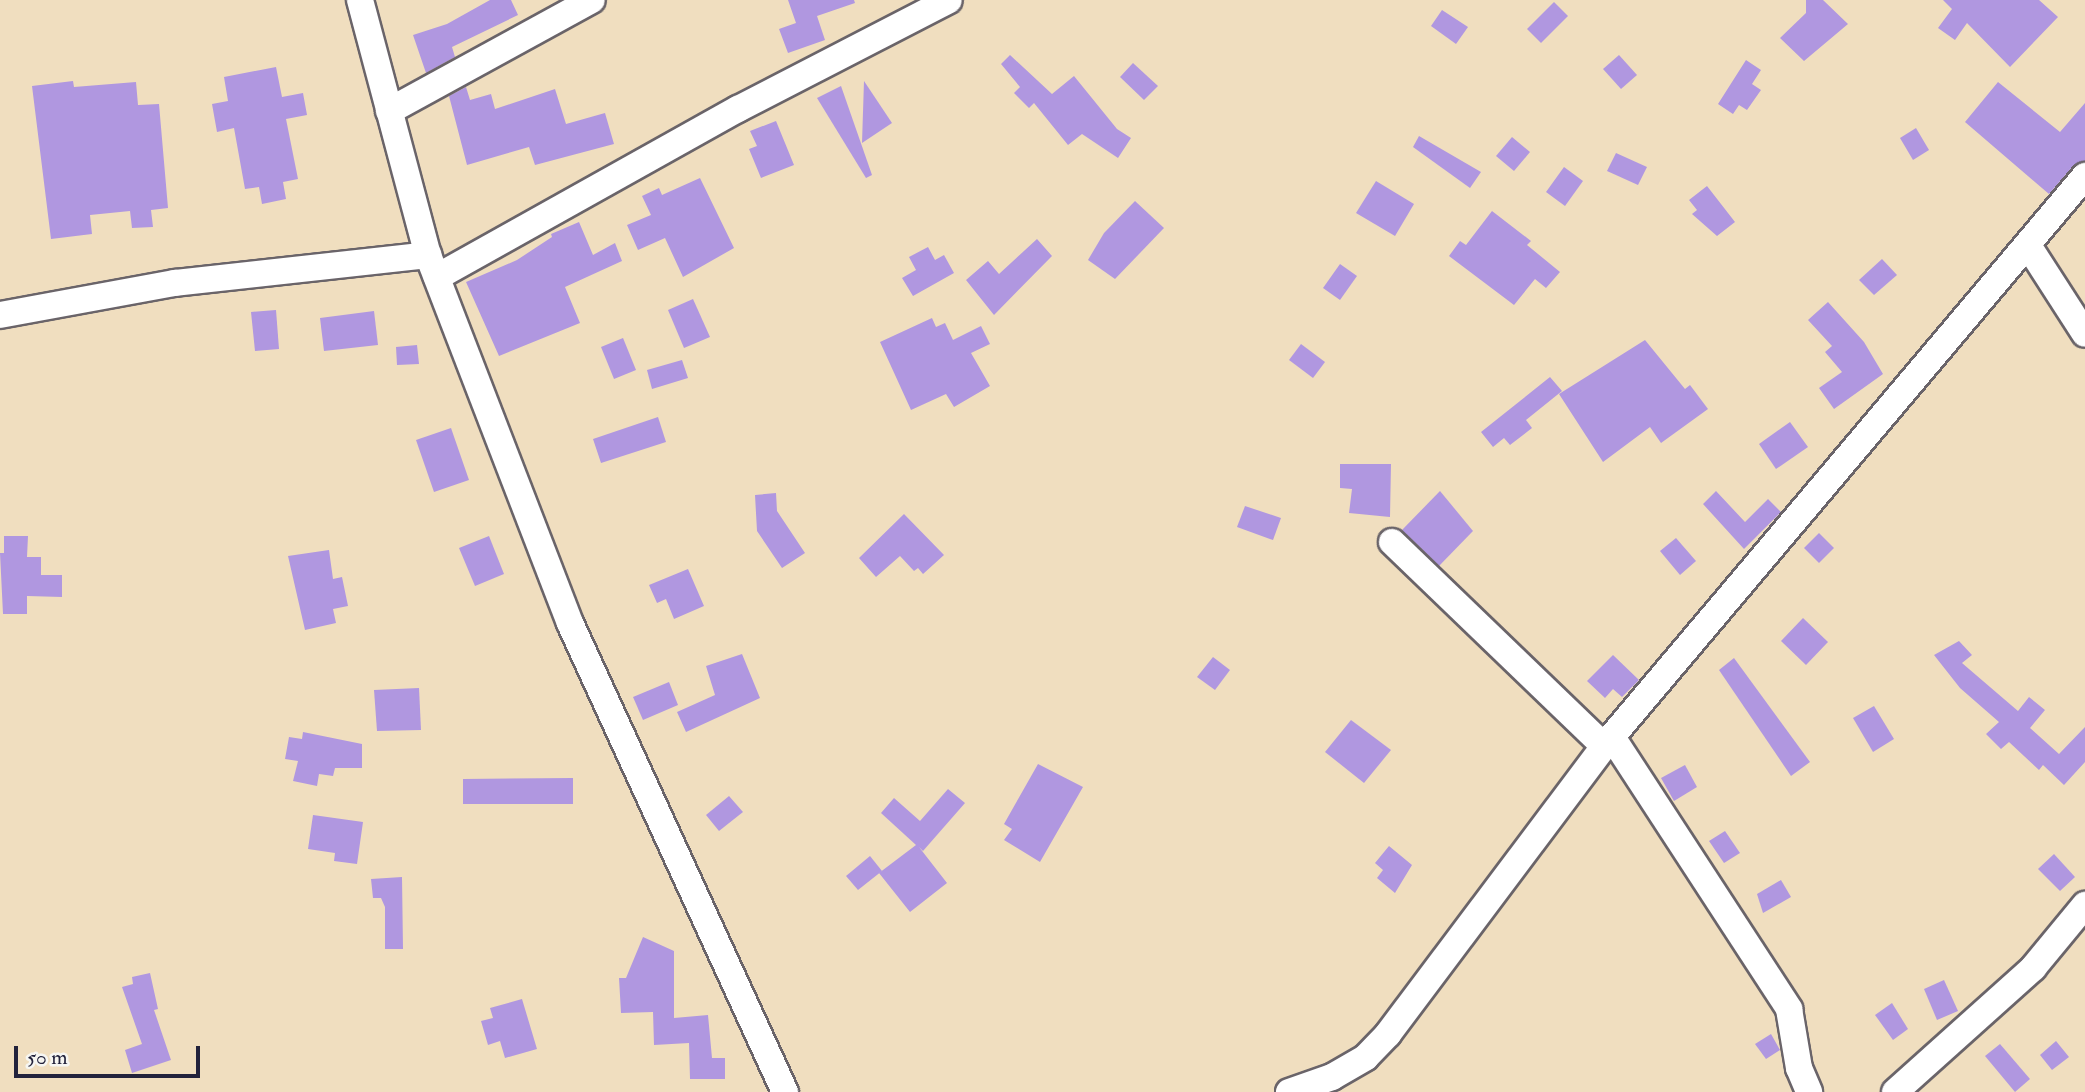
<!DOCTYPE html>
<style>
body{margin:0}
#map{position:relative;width:2085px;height:1092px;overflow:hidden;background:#f0debf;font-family:"IM FELL Double Pica",serif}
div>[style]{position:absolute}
.building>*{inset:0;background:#b097e0}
.roads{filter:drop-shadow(2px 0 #6a6469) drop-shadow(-2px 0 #6a6469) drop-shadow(0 2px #6a6469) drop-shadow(0 -2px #6a6469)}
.street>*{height:26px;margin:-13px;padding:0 13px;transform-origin:13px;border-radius:13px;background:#fff}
span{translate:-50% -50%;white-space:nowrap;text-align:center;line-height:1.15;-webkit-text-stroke:5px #f6f6f2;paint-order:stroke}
.scale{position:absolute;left:14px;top:1046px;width:186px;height:32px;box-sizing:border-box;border:4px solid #22223b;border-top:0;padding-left:9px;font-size:21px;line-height:24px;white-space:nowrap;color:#22223b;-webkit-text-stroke:5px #f6f6f2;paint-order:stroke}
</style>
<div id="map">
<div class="building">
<div style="clip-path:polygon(490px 0,511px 0,518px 15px,452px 47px,455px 57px,426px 73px,413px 35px,447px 24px)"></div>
<div style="clip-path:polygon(788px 0,854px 0,855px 3px,817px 16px,825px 40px,788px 53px,779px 29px,796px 23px)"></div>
<div style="clip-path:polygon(1806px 0,1823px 0,1848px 24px,1804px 61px,1780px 38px,1806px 13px)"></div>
<div style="clip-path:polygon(1943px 0,2039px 0,2058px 17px,2010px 67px,1967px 23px,1955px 40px,1938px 28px,1952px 9px)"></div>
<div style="clip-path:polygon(1554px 2px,1568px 16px,1541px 43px,1527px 29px)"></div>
<div style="clip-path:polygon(1442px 10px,1468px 27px,1456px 44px,1431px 26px)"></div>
<div style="clip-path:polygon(1010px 55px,1052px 94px,1074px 76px,1117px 129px,1131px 138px,1118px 158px,1082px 134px,1068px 145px,1034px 103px,1029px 108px,1014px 93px,1020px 87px,1001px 64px)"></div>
<div style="clip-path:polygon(1619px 55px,1637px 75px,1621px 89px,1603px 69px)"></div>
<div style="clip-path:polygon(1746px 60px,1761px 70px,1752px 84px,1761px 90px,1747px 110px,1739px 105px,1733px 114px,1718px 104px)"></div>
<div style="clip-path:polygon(1133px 63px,1158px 86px,1144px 100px,1120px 77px)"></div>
<div style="clip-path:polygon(276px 67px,282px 97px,303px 93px,307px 115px,286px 119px,298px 179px,283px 182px,286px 199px,262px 204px,259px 187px,245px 189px,234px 128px,217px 132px,212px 104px,228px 101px,224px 77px)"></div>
<div style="clip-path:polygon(73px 81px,74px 87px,136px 82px,138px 105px,159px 104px,168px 208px,151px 210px,153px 227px,132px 228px,130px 211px,90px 215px,92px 234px,51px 239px,32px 86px)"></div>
<div style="clip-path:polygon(864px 81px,892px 123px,862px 143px)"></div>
<div style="clip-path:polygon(1998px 82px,2060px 132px,2085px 103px,2085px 161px,2073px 166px,2049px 194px,1965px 122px)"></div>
<div style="clip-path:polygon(841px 86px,872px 175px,866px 178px,817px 98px)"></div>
<div style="clip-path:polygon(466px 87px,470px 100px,491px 94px,495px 109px,555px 89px,566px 124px,605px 113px,614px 144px,535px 165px,529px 147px,467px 165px,449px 96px)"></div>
<div style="clip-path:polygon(776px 121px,794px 165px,761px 178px,749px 149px,757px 146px,750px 131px)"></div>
<div style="clip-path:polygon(1916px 128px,1929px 150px,1913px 160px,1900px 138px)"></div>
<div style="clip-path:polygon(1419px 136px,1481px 172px,1470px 188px,1413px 147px)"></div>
<div style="clip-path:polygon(1512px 137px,1530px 152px,1514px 171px,1496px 156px)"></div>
<div style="clip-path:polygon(1616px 153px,1647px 167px,1638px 185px,1607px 171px)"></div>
<div style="clip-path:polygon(1564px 167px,1583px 181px,1565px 206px,1546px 192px)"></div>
<div style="clip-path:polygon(700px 178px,734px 248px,683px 277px,665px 238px,638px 250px,627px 225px,651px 215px,642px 196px,659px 188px,662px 195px)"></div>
<div style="clip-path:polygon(1376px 181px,1414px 204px,1395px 236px,1356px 213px)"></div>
<div style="clip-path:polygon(1707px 186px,1735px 222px,1717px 236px,1692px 214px,1697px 210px,1689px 200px)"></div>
<div style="clip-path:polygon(1135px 201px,1164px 228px,1115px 279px,1088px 260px,1104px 233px)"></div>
<div style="clip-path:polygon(1492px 211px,1531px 241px,1527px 245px,1560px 272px,1546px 288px,1535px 279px,1514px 305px,1449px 256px,1460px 241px,1466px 245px)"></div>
<div style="clip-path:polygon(579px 222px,593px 255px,615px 243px,622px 261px,565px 287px,580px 323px,499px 356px,466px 282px,517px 260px,552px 237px,551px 234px)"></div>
<div style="clip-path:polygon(1037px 239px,1052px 256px,994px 315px,966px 280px,988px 261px,999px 274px)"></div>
<div style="clip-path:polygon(928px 247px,935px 260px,944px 255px,954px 273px,913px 296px,902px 278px,916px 270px,909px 257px)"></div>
<div style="clip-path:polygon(1882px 259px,1897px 275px,1874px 295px,1859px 280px)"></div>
<div style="clip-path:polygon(1340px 264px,1357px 276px,1340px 300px,1323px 288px)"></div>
<div style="clip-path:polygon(693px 299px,710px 337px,684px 348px,668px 310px)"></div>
<div style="clip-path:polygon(1828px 302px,1864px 342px,1883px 374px,1834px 409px,1819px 388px,1842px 372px,1825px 352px,1832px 346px,1808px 320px)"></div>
<div style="clip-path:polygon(276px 310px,279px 349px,255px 351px,251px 312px)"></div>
<div style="clip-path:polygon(374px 311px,378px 345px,324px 351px,320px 318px)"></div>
<div style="clip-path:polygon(932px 318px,936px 327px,945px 323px,953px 340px,981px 326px,990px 344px,971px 353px,990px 386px,954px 407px,946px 394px,911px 410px,880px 342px)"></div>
<div style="clip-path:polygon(623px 338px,636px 370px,614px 379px,601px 347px)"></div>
<div style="clip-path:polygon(1645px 340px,1685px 389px,1690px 385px,1708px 409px,1661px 443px,1650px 427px,1603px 462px,1559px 394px)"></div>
<div style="clip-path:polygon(1301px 344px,1325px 362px,1313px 378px,1289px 360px)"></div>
<div style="clip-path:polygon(417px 345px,419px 364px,397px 365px,396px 347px)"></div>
<div style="clip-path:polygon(682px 360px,688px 378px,652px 389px,647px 370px)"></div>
<div style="clip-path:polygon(1550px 377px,1562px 391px,1526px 420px,1532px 428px,1510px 445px,1504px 438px,1493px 447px,1481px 432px)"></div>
<div style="clip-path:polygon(658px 417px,666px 442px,601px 463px,593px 439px)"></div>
<div style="clip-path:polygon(1790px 422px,1808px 447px,1776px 469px,1759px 444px)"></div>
<div style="clip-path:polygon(451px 428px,469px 480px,434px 492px,416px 440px)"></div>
<div style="clip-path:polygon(1340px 464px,1391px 464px,1390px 517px,1349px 513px,1352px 489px,1340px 488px)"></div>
<div style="clip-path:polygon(1440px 491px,1473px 531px,1439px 566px,1402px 530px)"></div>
<div style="clip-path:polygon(1716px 491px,1745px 522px,1768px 499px,1781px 512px,1744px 549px,1703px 504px)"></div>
<div style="clip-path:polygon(776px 493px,777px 511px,805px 553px,782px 568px,757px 531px,755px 495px)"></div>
<div style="clip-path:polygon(1245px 506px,1281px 518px,1273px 540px,1237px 527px)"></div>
<div style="clip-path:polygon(904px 514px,944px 555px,923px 574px,918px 568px,914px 571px,900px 556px,876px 577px,859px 558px)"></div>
<div style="clip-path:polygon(1819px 533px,1834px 548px,1819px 563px,1804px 548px)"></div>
<div style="clip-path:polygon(4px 536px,28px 536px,27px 557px,41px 557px,41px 575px,62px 575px,62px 597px,27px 596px,27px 614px,3px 614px,0 553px,4px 553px)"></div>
<div style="clip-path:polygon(489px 536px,504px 574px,475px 586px,459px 548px)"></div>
<div style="clip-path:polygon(1676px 538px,1696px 561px,1680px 575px,1660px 551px)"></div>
<div style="clip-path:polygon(329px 550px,333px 579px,342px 577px,348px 606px,333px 609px,336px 623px,305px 630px,288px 556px)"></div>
<div style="clip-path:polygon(688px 569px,704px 606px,674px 619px,666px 599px,657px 603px,649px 585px)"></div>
<div style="clip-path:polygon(1803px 618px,1828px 642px,1806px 665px,1781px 641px)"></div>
<div style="clip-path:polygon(1959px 641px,1972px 655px,1962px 663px,2018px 711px,2029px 697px,2045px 710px,2030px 728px,2059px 754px,2085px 727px,2085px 762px,2064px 785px,2043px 765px,2039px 770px,2009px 742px,2001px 749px,1986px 734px,1999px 722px,1960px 688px,1934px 655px)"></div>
<div style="clip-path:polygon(742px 654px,760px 698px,686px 732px,677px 712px,715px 695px,706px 666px)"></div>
<div style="clip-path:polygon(1613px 655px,1639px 680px,1622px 697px,1613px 689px,1605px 698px,1587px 681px)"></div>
<div style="clip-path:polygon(1213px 657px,1230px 670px,1215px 690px,1197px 677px)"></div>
<div style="clip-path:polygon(1734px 658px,1810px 762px,1791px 776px,1719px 670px)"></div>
<div style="clip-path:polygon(669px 682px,678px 705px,643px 720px,633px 697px)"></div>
<div style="clip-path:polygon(419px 688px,421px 730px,377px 731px,374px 690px)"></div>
<div style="clip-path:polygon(1874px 706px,1894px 739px,1873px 752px,1853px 718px)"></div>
<div style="clip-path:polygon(1351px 720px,1391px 750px,1364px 783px,1325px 752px)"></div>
<div style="clip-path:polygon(303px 732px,362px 744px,362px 768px,335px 768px,333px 776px,319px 774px,317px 786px,293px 781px,298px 761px,285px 759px,289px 737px,302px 739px)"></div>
<div style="clip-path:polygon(1038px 764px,1083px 787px,1040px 862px,1004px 840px,1012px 829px,1004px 824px)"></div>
<div style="clip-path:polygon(1685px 765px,1697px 787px,1674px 801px,1661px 778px)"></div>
<div style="clip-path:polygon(573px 778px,573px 804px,463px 804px,463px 779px)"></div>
<div style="clip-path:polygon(948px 789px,965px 803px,923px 851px,919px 847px,947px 883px,910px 912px,879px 873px,916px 845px,881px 813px,894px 798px,920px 821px)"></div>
<div style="clip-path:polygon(729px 796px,743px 812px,719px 831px,706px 815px)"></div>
<div style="clip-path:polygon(313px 815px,363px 822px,357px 864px,334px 861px,335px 853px,308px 849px)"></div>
<div style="clip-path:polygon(1725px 831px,1740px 853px,1724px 863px,1709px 841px)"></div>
<div style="clip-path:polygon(1389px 846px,1412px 865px,1395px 893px,1377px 878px,1383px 870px,1375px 863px)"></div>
<div style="clip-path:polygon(2054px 854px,2075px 877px,2060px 891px,2038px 869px)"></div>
<div style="clip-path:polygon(870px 856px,882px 871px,858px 890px,846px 876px)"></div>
<div style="clip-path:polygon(402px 877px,403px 949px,385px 949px,385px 907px,381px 898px,373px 898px,371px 879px)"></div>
<div style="clip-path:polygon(1781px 880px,1791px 897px,1763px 913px,1757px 894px)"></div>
<div style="clip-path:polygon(643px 937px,674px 951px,674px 1018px,708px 1015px,712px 1058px,725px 1058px,725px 1079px,690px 1079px,689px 1043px,654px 1045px,653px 1012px,621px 1013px,619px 978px,626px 978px)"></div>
<div style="clip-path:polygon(150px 973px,158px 1009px,154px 1010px,171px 1060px,132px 1073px,125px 1050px,142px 1044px,122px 987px,133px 984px,132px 977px)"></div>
<div style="clip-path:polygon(1944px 980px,1958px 1011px,1937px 1020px,1924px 989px)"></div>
<div style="clip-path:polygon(522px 999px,537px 1049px,505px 1058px,500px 1041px,488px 1045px,481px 1021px,493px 1018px,490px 1008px)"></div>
<div style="clip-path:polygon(1892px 1003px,1908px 1029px,1893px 1040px,1875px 1015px)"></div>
<div style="clip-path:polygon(1771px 1034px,1780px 1050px,1766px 1059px,1755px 1044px)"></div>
<div style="clip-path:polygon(2056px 1041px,2069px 1057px,2052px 1070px,2040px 1055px)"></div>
<div style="clip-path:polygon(2000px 1044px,2030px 1079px,2015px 1092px,1985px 1056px)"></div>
</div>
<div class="roads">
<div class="street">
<div style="left:360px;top:0;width:264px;rotate:75.1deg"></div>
<div style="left:428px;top:255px;width:394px;rotate:68.9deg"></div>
<div style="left:570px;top:623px;width:516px;rotate:65.37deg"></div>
<div style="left:389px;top:111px;width:231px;rotate:-28.7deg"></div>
<div style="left:2029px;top:247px;width:103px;rotate:57.2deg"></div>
<div style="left:437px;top:277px;width:345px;rotate:-29.2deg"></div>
<div style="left:738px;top:109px;width:237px;rotate:-27.3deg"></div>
<div style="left:0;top:315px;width:178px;rotate:-10.4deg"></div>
<div style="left:175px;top:283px;width:255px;rotate:-6.3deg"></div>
<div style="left:1392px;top:542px;width:294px;rotate:43.9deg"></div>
<div style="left:1612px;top:737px;width:325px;rotate:56.9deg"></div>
<div style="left:1789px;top:1009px;width:60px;rotate:80.4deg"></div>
<div style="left:1799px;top:1068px;width:26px;rotate:67deg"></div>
<div style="left:1289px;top:1092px;width:46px;rotate:-19.2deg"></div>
<div style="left:1332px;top:1077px;width:39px;rotate:-30deg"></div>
<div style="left:1366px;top:1057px;width:32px;rotate:-46deg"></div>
<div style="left:1388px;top:1034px;width:360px;rotate:-53.1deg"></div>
<div style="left:1604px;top:746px;width:746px;rotate:-49.84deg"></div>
<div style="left:1895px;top:1092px;width:186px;rotate:-41.9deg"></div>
<div style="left:2033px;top:968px;width:82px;rotate:-50.5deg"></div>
</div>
</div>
<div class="scale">50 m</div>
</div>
